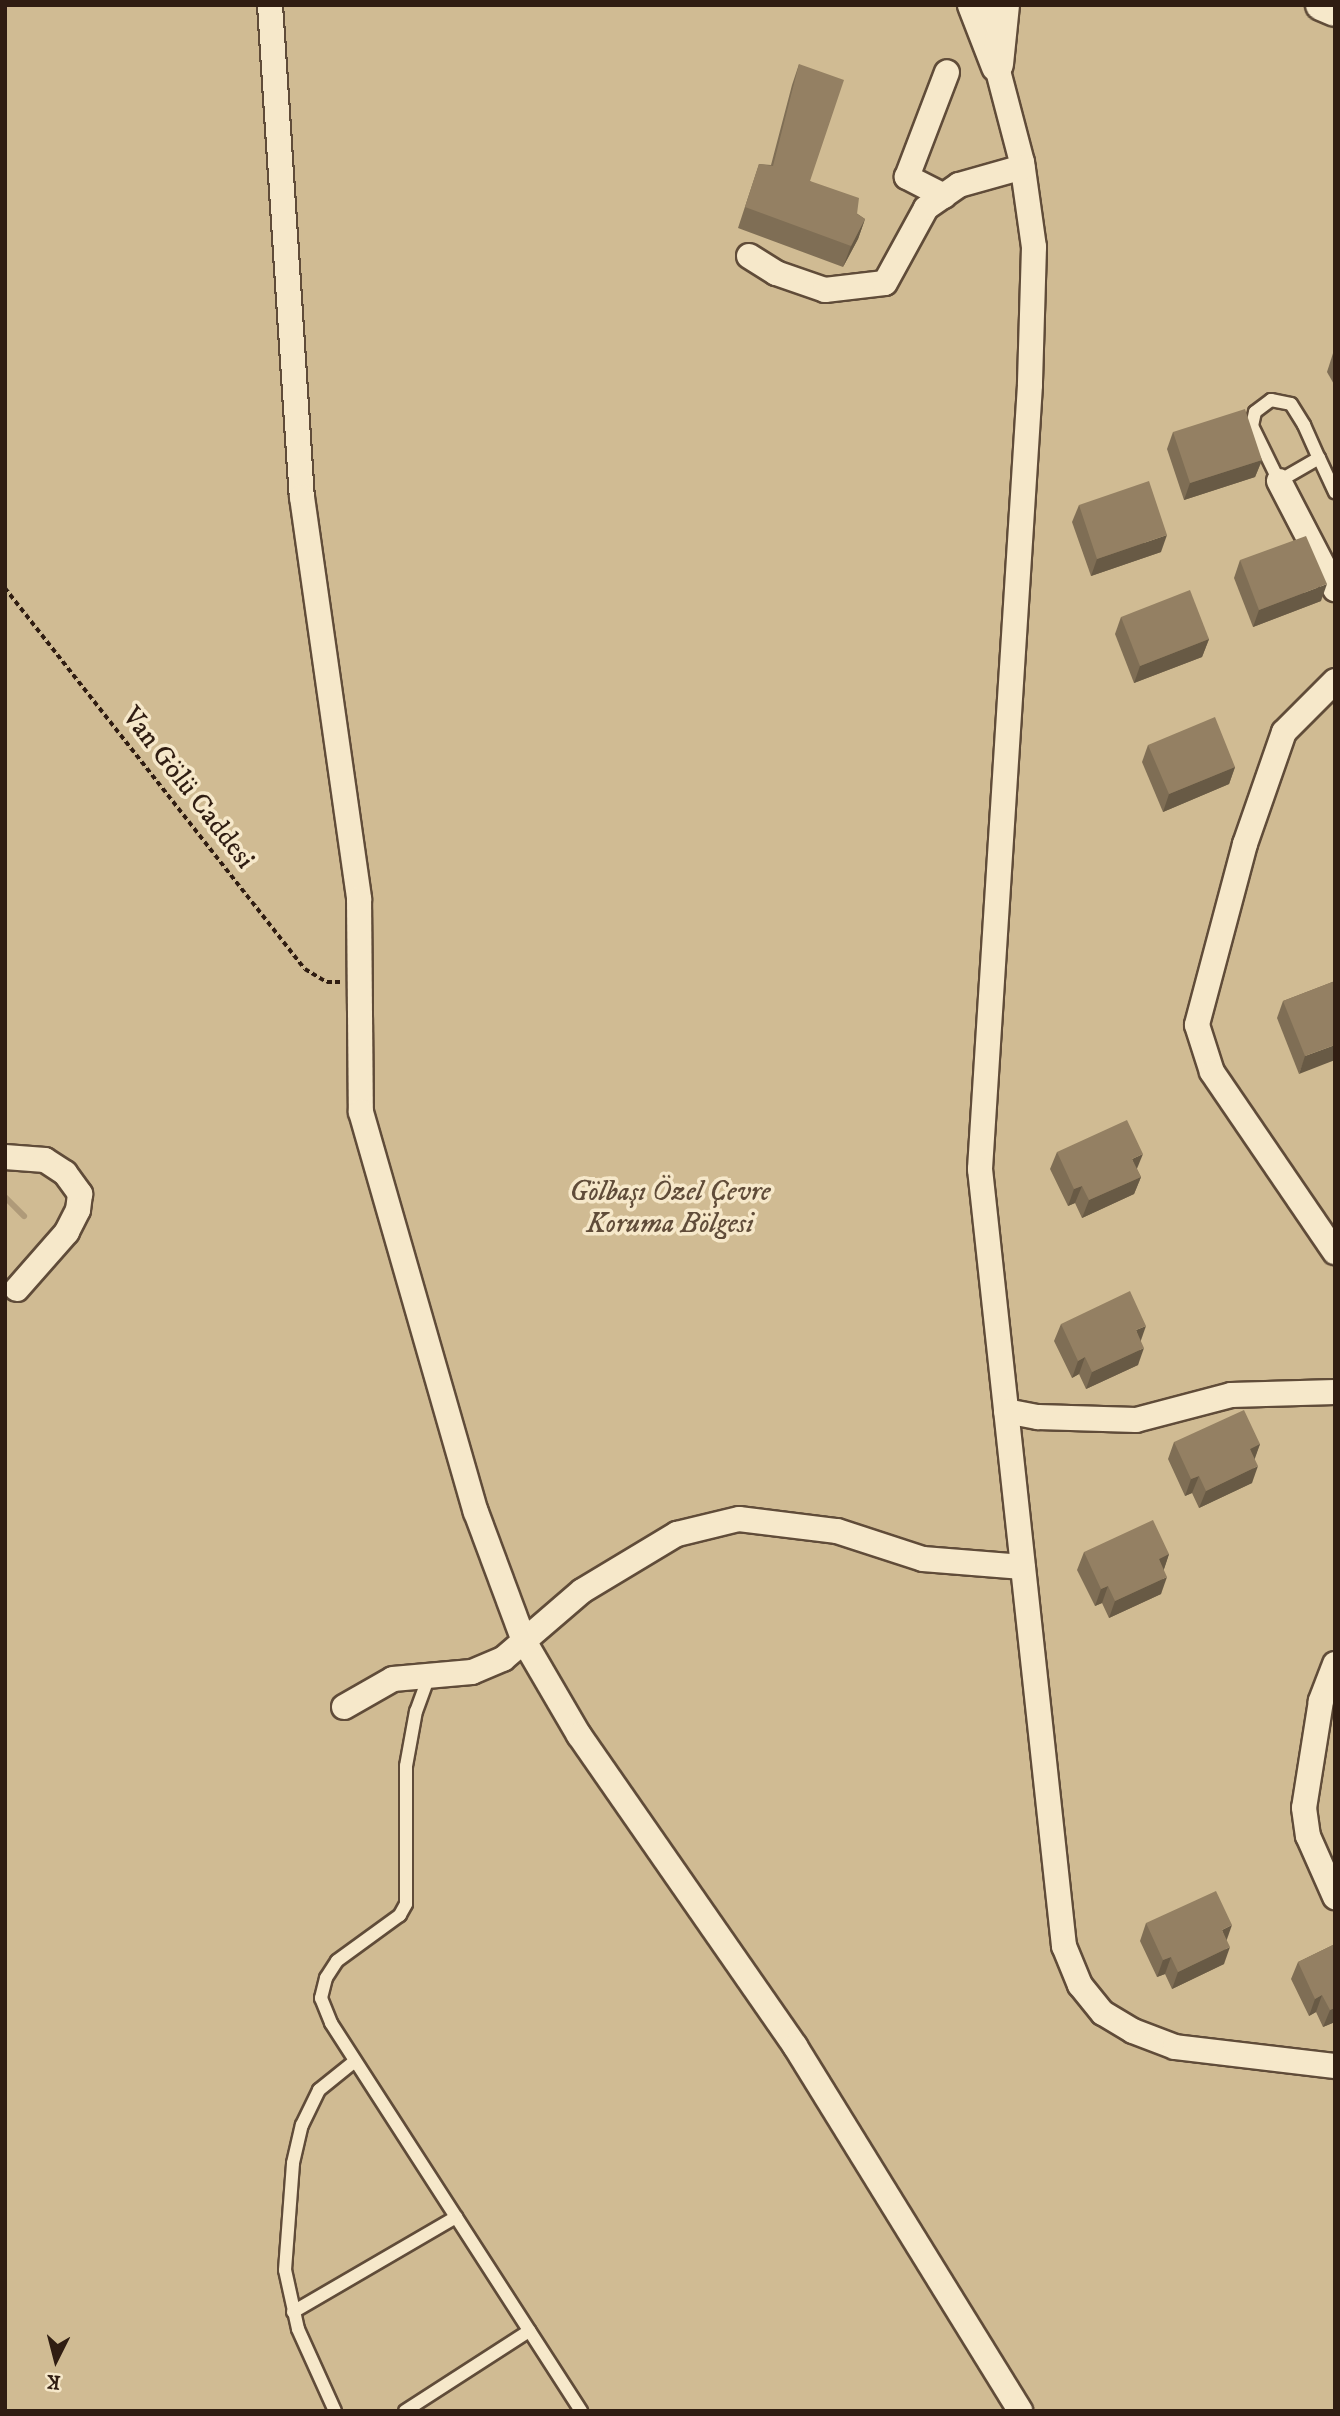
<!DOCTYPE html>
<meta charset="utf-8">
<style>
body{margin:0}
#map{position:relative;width:1340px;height:2416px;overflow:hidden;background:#f1dbae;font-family:"IM FELL DW Pica",serif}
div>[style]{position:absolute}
.green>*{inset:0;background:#d0bb93}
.stream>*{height:6px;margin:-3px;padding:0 3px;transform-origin:3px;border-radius:3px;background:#af9a79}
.path>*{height:3.5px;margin-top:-1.75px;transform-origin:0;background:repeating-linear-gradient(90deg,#301d12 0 5px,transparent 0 8.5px)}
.roads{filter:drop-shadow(2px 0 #604c39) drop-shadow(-2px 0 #604c39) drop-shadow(0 2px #604c39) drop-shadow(0 -2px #604c39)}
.service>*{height:12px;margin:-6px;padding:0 6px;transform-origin:6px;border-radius:6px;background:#f6e8ca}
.minor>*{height:24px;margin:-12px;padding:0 12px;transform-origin:12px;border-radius:12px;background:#f6e8ca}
.tertiary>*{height:30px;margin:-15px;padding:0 15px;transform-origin:15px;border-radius:15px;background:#f6e8ca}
.wall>*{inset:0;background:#7f6e55}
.shaded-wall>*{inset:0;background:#685a45}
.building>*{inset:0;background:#948063}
span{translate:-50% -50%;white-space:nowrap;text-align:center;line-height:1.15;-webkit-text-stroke:7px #f6e8ca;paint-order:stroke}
.street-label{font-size:28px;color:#301d12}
.park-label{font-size:28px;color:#604c39;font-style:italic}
.frame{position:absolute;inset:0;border:7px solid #301d12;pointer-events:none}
.north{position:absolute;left:21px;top:2325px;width:70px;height:70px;-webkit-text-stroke:5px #f6e8ca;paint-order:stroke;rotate:186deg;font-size:19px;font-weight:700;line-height:28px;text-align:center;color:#301d12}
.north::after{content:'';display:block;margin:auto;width:24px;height:32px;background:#301d12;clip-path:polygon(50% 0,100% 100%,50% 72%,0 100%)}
</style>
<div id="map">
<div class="green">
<div style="clip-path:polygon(5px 5px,1335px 5px,1335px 2411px,5px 2411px)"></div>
</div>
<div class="stream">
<div style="left:5px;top:1197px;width:27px;rotate:45deg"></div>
</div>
<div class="path">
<div style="left:5px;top:588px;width:485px;rotate:51.8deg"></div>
<div style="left:305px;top:969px;width:26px;rotate:31deg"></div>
<div style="left:327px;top:982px;width:13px"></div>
</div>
<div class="roads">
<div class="service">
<div style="left:1319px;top:458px;width:46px;rotate:150.1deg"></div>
<div style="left:1279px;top:481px;width:61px;rotate:-116.1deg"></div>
<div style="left:1252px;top:426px;width:14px;rotate:-78deg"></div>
<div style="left:1255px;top:412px;width:20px;rotate:-37deg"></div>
<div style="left:1271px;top:400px;width:20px;rotate:11deg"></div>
<div style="left:1291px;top:404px;width:25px;rotate:58deg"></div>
<div style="left:1304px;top:425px;width:36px;rotate:66deg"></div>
<div style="left:1319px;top:458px;width:38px;rotate:65deg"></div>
<div style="left:429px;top:1676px;width:37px;rotate:110deg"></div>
<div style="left:416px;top:1711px;width:56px;rotate:100.3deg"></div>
<div style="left:406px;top:1766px;width:138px;rotate:90deg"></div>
<div style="left:406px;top:1904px;width:13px;rotate:119deg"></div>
<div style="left:400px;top:1915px;width:78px;rotate:143.9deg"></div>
<div style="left:337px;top:1961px;width:20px;rotate:123deg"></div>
<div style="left:326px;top:1978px;width:21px;rotate:104deg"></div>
<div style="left:321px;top:1998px;width:27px;rotate:68deg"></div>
<div style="left:331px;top:2023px;width:462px;rotate:57.2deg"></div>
<div style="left:293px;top:2312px;width:189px;rotate:-30.2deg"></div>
<div style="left:335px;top:2411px;width:90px;rotate:-114.3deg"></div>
<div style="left:298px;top:2329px;width:60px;rotate:-102.4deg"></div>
<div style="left:285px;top:2270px;width:107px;rotate:-85.7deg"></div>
<div style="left:293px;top:2163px;width:39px;rotate:-77deg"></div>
<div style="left:302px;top:2125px;width:39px;rotate:-64deg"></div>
<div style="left:319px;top:2090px;width:46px;rotate:-38.9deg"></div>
<div style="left:405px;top:2411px;width:148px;rotate:-32.8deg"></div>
</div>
<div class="minor">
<div style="left:270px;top:5px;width:493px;rotate:86.3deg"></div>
<div style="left:302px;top:497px;width:406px;rotate:81.9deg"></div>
<div style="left:359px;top:899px;width:213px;rotate:89.5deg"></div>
<div style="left:361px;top:1112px;width:416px;rotate:74deg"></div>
<div style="left:476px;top:1512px;width:138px;rotate:69.6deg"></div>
<div style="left:524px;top:1641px;width:109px;rotate:59.7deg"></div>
<div style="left:579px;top:1735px;width:379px;rotate:55.2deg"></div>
<div style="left:795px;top:2046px;width:429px;rotate:58.3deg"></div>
<div style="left:997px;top:67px;width:98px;rotate:75.3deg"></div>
<div style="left:1022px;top:162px;width:86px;rotate:82deg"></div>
<div style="left:1034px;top:247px;width:138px;rotate:91.7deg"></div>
<div style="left:1030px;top:385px;width:786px;rotate:93.65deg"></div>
<div style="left:980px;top:1169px;width:782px;rotate:83.83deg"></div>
<div style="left:1064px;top:1946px;width:42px;rotate:67.7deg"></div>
<div style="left:1080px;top:1985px;width:36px;rotate:51deg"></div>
<div style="left:1103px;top:2013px;width:35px;rotate:31deg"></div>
<div style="left:1133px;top:2031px;width:45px;rotate:20.9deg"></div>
<div style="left:1175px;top:2047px;width:161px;rotate:6.8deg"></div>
<div style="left:944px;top:196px;width:42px;rotate:-152.8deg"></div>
<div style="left:907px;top:177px;width:112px;rotate:-69.1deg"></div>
<div style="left:749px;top:256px;width:32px;rotate:32deg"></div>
<div style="left:776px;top:273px;width:52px;rotate:19.1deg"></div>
<div style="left:825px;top:290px;width:60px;rotate:-6.7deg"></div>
<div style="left:885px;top:283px;width:85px;rotate:-61.3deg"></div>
<div style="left:926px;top:208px;width:40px;rotate:-34.9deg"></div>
<div style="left:959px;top:185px;width:66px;rotate:-15.7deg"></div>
<div style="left:1279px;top:481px;width:122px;rotate:62.6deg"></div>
<div style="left:1335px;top:681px;width:72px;rotate:135deg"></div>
<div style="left:1284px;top:732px;width:119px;rotate:109.2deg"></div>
<div style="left:1245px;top:844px;width:187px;rotate:104.9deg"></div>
<div style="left:1197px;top:1025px;width:49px;rotate:72.3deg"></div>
<div style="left:1212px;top:1072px;width:218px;rotate:55.7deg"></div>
<div style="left:5px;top:1157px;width:40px;rotate:4.3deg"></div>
<div style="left:45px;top:1160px;width:24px;rotate:33deg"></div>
<div style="left:65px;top:1173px;width:26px;rotate:54deg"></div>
<div style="left:80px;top:1194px;width:16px;rotate:97deg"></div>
<div style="left:78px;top:1210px;width:25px;rotate:117deg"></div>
<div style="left:67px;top:1232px;width:76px;rotate:131.3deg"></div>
<div style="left:1006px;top:1411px;width:33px;rotate:11deg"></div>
<div style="left:1038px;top:1417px;width:98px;rotate:1.8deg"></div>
<div style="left:1136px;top:1420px;width:98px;rotate:-14.7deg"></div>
<div style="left:1231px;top:1395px;width:104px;rotate:-1.7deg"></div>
<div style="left:1335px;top:1664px;width:40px;rotate:111deg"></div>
<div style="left:1321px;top:1701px;width:108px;rotate:99deg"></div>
<div style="left:1304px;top:1808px;width:28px;rotate:82deg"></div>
<div style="left:1308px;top:1836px;width:67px;rotate:66.1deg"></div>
<div style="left:344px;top:1707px;width:56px;rotate:-29.7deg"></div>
<div style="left:393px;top:1679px;width:79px;rotate:-5.1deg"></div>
<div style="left:472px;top:1672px;width:34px;rotate:-23deg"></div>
<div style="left:503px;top:1659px;width:104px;rotate:-40.7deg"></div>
<div style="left:582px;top:1591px;width:111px;rotate:-31deg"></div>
<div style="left:677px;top:1534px;width:64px;rotate:-13.6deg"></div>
<div style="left:739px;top:1519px;width:99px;rotate:7deg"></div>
<div style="left:837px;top:1531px;width:90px;rotate:18deg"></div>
<div style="left:923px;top:1559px;width:100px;rotate:4.6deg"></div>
</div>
<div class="tertiary">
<div style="left:973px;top:5px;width:66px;rotate:68.8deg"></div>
<div style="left:1321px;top:5px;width:15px;rotate:23deg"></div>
<div style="left:998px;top:64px;width:59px;rotate:-84.2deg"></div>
</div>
</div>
<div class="wall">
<div style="clip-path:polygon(799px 64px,810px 181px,865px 219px,858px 239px,843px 267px,738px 228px,759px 164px,771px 165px,792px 85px)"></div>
<div style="clip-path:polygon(1335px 347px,1335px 386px,1327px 372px)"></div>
<div style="clip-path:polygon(1173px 432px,1262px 460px,1255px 477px,1184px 500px,1167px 449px)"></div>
<div style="clip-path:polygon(1079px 505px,1161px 552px,1091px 576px,1072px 522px)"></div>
<div style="clip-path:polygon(1240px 560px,1321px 601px,1253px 627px,1234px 578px)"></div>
<div style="clip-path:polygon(1121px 617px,1209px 639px,1202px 657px,1134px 683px,1115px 634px)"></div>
<div style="clip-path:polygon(1148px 745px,1235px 767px,1229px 784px,1163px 812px,1142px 762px)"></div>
<div style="clip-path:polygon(1335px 981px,1299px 1074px,1277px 1018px,1283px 1001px)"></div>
<div style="clip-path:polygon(1057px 1152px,1137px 1169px,1141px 1177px,1134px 1194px,1082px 1218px,1075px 1203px,1068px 1206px,1050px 1169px)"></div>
<div style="clip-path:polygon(1061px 1324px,1141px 1340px,1138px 1365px,1086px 1389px,1079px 1374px,1072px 1378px,1054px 1341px)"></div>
<div style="clip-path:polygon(1174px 1442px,1260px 1444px,1254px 1459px,1252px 1483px,1199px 1508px,1192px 1493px,1185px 1496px,1168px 1459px)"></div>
<div style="clip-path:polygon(1084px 1552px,1169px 1554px,1164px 1569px,1161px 1594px,1109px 1618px,1102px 1603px,1095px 1606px,1077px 1570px)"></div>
<div style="clip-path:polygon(1146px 1923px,1226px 1940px,1224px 1964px,1172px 1989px,1165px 1974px,1157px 1977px,1140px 1941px)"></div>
<div style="clip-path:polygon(1335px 1944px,1335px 2022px,1323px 2027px,1316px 2012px,1309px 2016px,1291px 1979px,1298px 1962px)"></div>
</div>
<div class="shaded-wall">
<div style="clip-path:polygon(865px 219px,858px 239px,843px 267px,851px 246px)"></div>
<div style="clip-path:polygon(1262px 460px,1255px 477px,1184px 500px,1190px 483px)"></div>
<div style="clip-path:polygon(1167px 535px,1161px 552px,1091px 576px,1097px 559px)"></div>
<div style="clip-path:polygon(1327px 584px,1321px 601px,1253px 627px,1259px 610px)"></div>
<div style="clip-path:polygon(1209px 639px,1202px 657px,1134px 683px,1140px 666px)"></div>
<div style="clip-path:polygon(1235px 767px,1229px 784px,1163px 812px,1169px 794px)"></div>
<div style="clip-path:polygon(1335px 1045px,1335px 1060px,1299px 1074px,1305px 1056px)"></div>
<div style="clip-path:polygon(1143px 1154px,1136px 1171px,1132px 1159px)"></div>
<div style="clip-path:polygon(1141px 1177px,1134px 1194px,1082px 1218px,1089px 1200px)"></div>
<div style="clip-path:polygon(1082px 1186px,1075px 1203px,1068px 1206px,1074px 1189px)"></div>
<div style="clip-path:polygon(1146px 1326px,1140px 1343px,1136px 1330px)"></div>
<div style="clip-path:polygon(1144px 1348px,1138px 1365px,1086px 1389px,1092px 1372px)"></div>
<div style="clip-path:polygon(1085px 1357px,1079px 1374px,1072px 1378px,1078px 1361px)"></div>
<div style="clip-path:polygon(1260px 1444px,1254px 1461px,1250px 1449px)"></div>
<div style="clip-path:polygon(1258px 1466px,1252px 1483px,1199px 1508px,1206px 1491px)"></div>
<div style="clip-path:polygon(1199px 1476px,1192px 1493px,1185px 1496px,1191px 1479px)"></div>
<div style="clip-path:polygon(1169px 1554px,1163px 1572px,1159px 1559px)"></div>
<div style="clip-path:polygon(1167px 1577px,1161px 1594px,1109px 1618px,1115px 1601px)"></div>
<div style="clip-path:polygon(1108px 1586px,1102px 1603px,1095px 1606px,1101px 1589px)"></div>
<div style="clip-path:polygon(1232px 1925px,1226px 1942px,1222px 1930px)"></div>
<div style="clip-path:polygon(1230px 1947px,1224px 1964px,1172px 1989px,1178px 1972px)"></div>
<div style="clip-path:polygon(1171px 1957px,1165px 1974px,1157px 1977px,1163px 1960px)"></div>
<div style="clip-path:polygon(1322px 1995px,1316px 2012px,1309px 2016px,1315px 1999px)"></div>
<div style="clip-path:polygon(1335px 2008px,1335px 2022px,1323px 2027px,1330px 2010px)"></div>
</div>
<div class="building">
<div style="clip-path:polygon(799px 64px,844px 80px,810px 181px,859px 198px,857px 214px,865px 219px,851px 246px,745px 207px,759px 164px,773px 166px)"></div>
<div style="clip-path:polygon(1245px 409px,1262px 460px,1190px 483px,1173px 432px)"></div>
<div style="clip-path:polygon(1149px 481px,1167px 535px,1097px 559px,1079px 505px)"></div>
<div style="clip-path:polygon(1306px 536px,1327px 584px,1259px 610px,1240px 560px)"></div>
<div style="clip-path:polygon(1190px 590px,1209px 639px,1140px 666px,1121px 617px)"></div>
<div style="clip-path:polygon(1215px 717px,1235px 767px,1169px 794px,1148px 745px)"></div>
<div style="clip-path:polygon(1335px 981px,1335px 1045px,1305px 1056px,1283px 1001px)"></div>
<div style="clip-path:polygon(1127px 1120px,1143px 1154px,1132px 1159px,1141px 1177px,1089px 1200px,1082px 1186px,1074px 1189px,1057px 1152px)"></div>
<div style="clip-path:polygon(1130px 1291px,1146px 1326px,1136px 1330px,1144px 1348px,1092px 1372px,1085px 1357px,1078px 1361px,1061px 1324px)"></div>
<div style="clip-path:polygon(1244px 1410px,1260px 1444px,1250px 1449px,1258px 1466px,1206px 1491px,1199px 1476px,1191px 1479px,1174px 1442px)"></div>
<div style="clip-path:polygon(1153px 1520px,1169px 1554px,1159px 1559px,1167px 1577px,1115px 1601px,1108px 1586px,1101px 1589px,1084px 1552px)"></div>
<div style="clip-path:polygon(1216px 1891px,1232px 1925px,1222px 1930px,1230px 1947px,1178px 1972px,1171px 1957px,1163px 1960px,1146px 1923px)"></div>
<div style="clip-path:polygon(1335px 1944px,1335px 2008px,1330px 2010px,1322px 1995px,1315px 1999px,1298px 1962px)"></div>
</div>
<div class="street-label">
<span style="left:188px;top:788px;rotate:52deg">Van Gölü Caddesi</span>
</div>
<div class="park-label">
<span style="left:670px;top:1208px">Gölbaşı Özel Çevre<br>Koruma Bölgesi</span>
</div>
<div class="frame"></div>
<div class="north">K</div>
</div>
